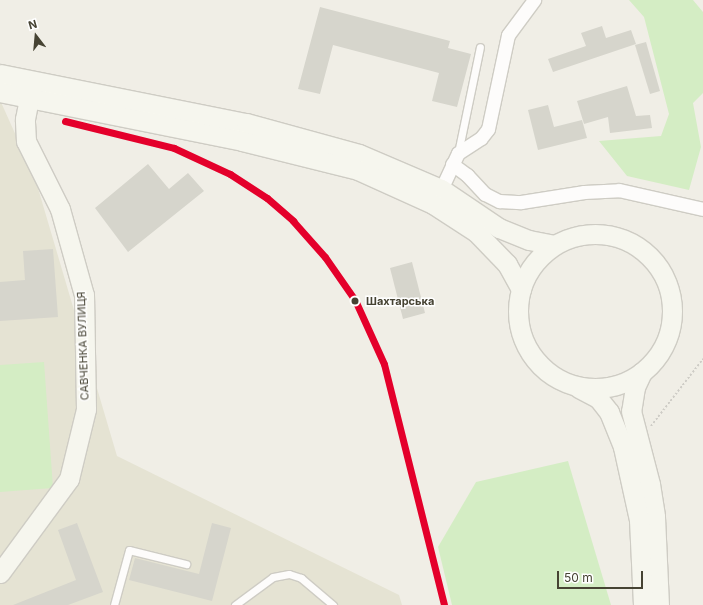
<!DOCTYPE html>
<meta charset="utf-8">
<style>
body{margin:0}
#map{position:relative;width:703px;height:605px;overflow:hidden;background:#f0eee6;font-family:Inter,sans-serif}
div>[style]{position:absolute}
.residential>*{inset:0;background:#e5e3d3}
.green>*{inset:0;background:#d4edc4}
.building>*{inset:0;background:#d6d5cc}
.path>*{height:2px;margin-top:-1px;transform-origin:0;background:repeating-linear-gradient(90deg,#ceccc6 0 2px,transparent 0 4px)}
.roads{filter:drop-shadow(1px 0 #ceccc4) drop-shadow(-1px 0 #ceccc4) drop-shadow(0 1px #ceccc4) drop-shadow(0 -1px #ceccc4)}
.lane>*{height:7px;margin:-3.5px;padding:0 3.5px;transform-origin:3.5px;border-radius:3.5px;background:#fdfcfb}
.street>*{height:13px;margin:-6.5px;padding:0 6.5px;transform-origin:6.5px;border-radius:6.5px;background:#fdfcfb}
.secondary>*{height:19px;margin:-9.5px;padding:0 9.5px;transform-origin:9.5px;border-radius:9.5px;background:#f6f6ee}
.secondary>.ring{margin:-9.5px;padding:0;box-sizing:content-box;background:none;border:19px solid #f6f6ee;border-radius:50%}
.rail-1>*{height:7px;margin:-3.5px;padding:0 3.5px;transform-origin:3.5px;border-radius:3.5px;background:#e4002b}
.dots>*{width:11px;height:11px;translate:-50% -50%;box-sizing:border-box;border:2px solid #fff;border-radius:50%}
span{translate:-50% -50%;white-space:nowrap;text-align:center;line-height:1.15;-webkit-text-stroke:3px #fff;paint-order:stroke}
.stop-label{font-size:11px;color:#464333;font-weight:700}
.left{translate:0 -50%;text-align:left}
.street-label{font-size:11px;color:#464333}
.north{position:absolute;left:16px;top:16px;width:40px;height:40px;-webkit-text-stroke:3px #fff;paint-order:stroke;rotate:344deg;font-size:11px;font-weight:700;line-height:16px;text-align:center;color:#464333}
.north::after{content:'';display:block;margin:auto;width:14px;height:18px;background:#464333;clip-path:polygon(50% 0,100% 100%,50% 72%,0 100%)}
.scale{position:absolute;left:557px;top:571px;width:86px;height:18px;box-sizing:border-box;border:2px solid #464333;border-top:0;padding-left:5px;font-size:12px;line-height:14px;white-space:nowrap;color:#464333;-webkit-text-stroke:3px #fff;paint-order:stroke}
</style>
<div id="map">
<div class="residential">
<div style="clip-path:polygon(0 100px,35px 178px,117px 456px,399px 595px,402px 605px,0 605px)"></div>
</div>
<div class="green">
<div style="clip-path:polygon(629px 0,693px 0,703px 12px,703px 93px,693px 103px,701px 147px,689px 190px,627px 176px,599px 141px,661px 136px,669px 114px,644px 17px)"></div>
<div style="clip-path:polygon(44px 362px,53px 488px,0 492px,0 365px)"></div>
<div style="clip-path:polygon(568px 461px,611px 605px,452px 605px,438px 547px,476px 482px)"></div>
</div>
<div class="building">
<div style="clip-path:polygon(320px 7px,450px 41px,448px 48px,471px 54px,457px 107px,432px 101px,439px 73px,333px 45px,320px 94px,298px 89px)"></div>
<div style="clip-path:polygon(602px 26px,606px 38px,631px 30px,636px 44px,553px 72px,548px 59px,586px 46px,581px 33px)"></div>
<div style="clip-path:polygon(646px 42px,660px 91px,650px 94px,635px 45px)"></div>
<div style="clip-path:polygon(627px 86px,636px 116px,650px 115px,652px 128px,610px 133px,608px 117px,584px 124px,577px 101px)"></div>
<div style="clip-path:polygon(548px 105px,554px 127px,582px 120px,587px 138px,538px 150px,528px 110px)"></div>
<div style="clip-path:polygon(148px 164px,169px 189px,188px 173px,204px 191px,128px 252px,95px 208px)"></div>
<div style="clip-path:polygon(53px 249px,58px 317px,0 321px,0 282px,25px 280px,23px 251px)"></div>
<div style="clip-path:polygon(412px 262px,425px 313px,403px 319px,390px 268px)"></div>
<div style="clip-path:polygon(77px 523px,103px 592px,68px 605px,13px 605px,76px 580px,58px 530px)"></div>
<div style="clip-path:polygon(212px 523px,231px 528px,212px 601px,129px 580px,135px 558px,199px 574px)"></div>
</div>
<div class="path">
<div style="left:651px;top:426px;width:85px;rotate:-52.2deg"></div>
</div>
<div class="roads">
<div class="lane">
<div style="left:458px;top:153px;width:108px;rotate:-78.3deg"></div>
<div style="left:114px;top:605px;width:57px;rotate:-74.7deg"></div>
<div style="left:129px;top:550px;width:59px;rotate:13.8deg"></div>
<div style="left:235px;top:605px;width:47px;rotate:-36.4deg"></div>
<div style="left:273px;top:577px;width:16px;rotate:-11deg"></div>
<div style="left:289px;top:574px;width:13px;rotate:18deg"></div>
<div style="left:301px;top:578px;width:42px;rotate:40.2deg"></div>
</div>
<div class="street">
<div style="left:452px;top:164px;width:19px;rotate:36deg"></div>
<div style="left:467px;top:175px;width:26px;rotate:47deg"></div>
<div style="left:485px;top:194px;width:16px;rotate:27deg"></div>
<div style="left:499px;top:201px;width:22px;rotate:3deg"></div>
<div style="left:521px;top:202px;width:64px;rotate:-9deg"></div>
<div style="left:584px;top:192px;width:35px;rotate:-3deg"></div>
<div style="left:619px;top:190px;width:86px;rotate:12.7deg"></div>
<div style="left:438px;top:196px;width:47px;rotate:-65.1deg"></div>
<div style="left:458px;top:153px;width:27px;rotate:-33deg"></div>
<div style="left:481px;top:138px;width:11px;rotate:-52deg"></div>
<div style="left:488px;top:129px;width:96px;rotate:-78deg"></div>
<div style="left:508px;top:35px;width:44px;rotate:-53.4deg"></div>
</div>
<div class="secondary">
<div style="left:0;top:74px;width:251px;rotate:11.3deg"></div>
<div style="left:246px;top:123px;width:117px;rotate:15.3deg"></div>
<div style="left:359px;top:154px;width:89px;rotate:23.1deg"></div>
<div style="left:441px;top:189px;width:70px;rotate:33.9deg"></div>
<div style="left:499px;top:228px;width:32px;rotate:22deg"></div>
<div style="left:529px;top:240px;width:25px;rotate:11deg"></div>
<div style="left:0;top:92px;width:247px;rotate:11.4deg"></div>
<div style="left:242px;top:141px;width:120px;rotate:14deg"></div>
<div style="left:358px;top:170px;width:82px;rotate:24.4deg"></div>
<div style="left:433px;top:204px;width:51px;rotate:33.1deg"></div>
<div style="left:476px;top:232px;width:45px;rotate:45.9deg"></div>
<div style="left:507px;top:264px;width:29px;rotate:61deg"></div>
<div class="ring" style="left:518px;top:234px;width:135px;height:135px"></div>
<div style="left:642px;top:372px;width:17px;rotate:115deg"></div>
<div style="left:635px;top:387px;width:24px;rotate:99deg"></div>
<div style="left:631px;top:411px;width:75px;rotate:75.4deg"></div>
<div style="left:650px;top:484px;width:33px;rotate:81deg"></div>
<div style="left:655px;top:517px;width:88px;rotate:87.4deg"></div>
<div style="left:579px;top:388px;width:21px;rotate:28deg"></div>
<div style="left:598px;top:398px;width:18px;rotate:52deg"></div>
<div style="left:609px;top:412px;width:38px;rotate:68deg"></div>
<div style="left:623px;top:447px;width:75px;rotate:77.6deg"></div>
<div style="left:639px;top:520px;width:85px;rotate:87.3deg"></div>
<div style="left:0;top:573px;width:117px;rotate:-53.7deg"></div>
<div style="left:69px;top:479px;width:72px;rotate:-76.3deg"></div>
<div style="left:86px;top:409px;width:114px;rotate:-91deg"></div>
<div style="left:84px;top:295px;width:89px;rotate:-105.6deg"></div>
<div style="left:60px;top:209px;width:76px;rotate:-116.6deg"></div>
<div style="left:26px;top:141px;width:22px;rotate:-93deg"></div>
<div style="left:25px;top:119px;width:33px;rotate:-79deg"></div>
</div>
</div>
<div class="rail-1">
<div style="left:65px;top:121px;width:112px;rotate:13.9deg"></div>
<div style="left:174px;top:148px;width:62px;rotate:24.9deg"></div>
<div style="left:230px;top:174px;width:44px;rotate:33deg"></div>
<div style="left:267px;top:198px;width:35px;rotate:41deg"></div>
<div style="left:293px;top:221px;width:48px;rotate:48.4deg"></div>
<div style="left:325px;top:257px;width:52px;rotate:55.1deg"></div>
<div style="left:355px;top:300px;width:70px;rotate:65.6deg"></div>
<div style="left:384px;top:364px;width:248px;rotate:76deg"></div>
</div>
<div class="dots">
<div style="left:355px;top:301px;background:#464333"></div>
</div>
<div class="stop-label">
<span class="left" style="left:366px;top:301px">Шахтарська</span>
</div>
<div class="street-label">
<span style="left:83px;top:346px;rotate:-92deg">САВЧЕНКА ВУЛИЦЯ</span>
</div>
<div class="north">N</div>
<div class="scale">50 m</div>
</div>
